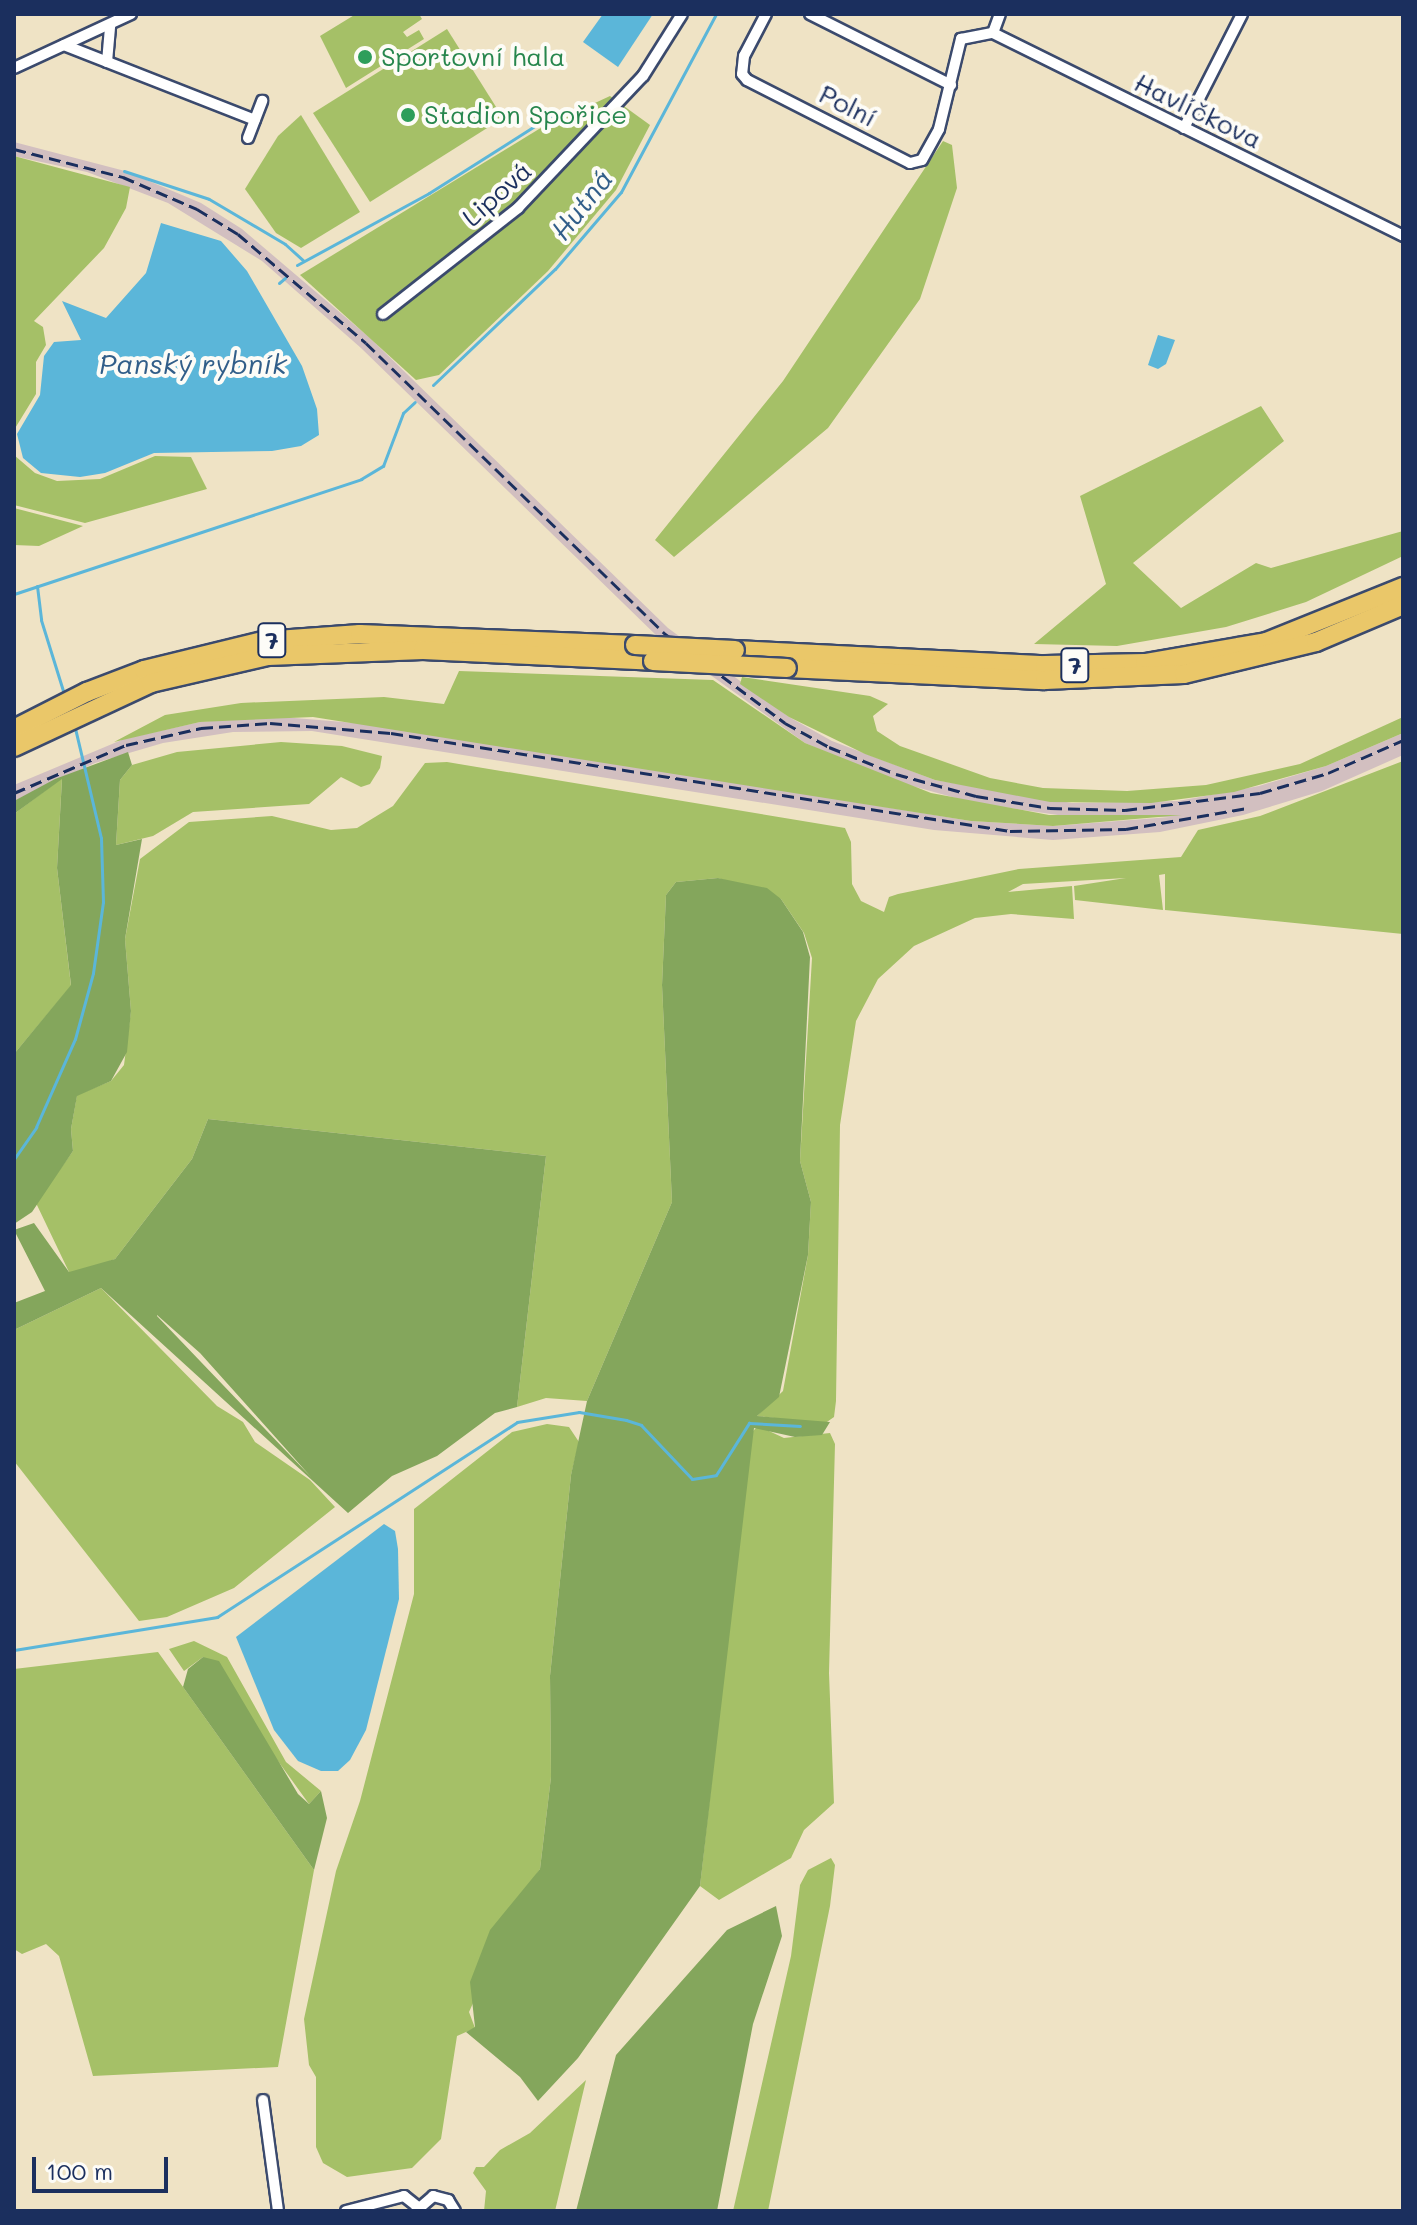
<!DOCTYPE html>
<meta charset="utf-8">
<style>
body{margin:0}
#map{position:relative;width:1417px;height:2225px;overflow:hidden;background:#efe3c5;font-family:Mali,sans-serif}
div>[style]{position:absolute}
.industrial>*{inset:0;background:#d2bfc0}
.green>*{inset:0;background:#a5c067}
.forest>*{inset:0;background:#84a65c}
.water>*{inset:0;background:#5bb6d9}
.stream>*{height:3px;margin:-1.5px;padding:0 1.5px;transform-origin:1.5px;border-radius:1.5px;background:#5bb6d9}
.roads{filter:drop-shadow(2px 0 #3b4a6d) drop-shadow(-2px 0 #3b4a6d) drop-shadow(0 2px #3b4a6d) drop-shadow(0 -2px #3b4a6d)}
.street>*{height:10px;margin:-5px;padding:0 5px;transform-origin:5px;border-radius:5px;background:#fff}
.highway>*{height:18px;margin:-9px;padding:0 9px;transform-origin:9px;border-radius:9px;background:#eac769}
.rail>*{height:3px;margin-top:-1.5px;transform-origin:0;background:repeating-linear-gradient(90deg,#1b2f5e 0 12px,transparent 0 18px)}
.bridges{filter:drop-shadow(2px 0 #3b4a6d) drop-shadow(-2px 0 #3b4a6d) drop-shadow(0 2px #3b4a6d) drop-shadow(0 -2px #3b4a6d)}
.highway-bridge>*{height:18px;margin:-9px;padding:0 9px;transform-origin:9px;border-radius:9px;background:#eac769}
.dots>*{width:22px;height:22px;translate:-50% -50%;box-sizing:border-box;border:4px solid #fdfcf7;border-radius:50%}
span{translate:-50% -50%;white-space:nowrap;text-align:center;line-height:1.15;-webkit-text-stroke:8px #fdfcf7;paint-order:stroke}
.shield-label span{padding:2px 6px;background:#fdfcf7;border:2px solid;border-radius:6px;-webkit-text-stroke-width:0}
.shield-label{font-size:24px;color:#1b2f5e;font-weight:700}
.leisure-label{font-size:26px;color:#27864d}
.left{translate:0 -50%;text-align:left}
.street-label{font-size:26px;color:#1b2f5e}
.water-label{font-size:28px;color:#315e89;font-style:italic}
.frame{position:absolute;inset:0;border:16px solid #1b2f5e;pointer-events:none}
.scale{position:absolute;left:32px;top:2157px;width:136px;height:36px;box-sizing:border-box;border:4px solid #1b2f5e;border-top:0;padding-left:10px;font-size:24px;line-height:28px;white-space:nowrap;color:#1b2f5e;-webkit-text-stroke:6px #fdfcf7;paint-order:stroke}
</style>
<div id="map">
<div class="industrial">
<div style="clip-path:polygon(14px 142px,125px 171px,201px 203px,242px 229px,370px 338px,668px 628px,789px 717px,832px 741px,935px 780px,1072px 803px,1178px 801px,1259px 786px,1326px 766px,1403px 733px,1403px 755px,1322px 791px,1243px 815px,1160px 832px,1053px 840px,934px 830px,312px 731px,233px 732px,163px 743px,95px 763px,14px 801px,14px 785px,124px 739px,200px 722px,270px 716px,392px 726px,971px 821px,1053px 826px,1170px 817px,1072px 817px,974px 803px,894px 781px,805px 743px,659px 638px,361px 348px,262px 261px,168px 203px,87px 172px,14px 156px)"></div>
</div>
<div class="green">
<div style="clip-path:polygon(356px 14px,419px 14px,422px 19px,403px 32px,407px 37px,419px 30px,424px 39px,346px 88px,320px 36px)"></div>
<div style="clip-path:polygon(447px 29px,503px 118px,370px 202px,313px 113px)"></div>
<div style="clip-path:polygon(610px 96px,650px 125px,616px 190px,548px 271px,439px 375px,416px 380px,300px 275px,539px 129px)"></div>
<div style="clip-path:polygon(301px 115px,360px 212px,301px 248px,276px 233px,245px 189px,278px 136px)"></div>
<div style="clip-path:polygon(943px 141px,952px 145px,957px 188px,920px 299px,828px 428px,674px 557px,655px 540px,783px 381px)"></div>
<div style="clip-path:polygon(14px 156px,130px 187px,126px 208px,104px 248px,34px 321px,43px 327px,46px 345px,36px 362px,36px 394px,14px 430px)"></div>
<div style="clip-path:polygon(1261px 406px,1284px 441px,1133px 563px,1181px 608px,1256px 563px,1271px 568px,1403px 531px,1403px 556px,1306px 602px,1226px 627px,1117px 646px,1034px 644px,1106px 584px,1080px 496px)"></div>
<div style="clip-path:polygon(14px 440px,14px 455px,35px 473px,57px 481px,100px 479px,155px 456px,191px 457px,207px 489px,85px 523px,14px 505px)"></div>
<div style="clip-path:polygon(14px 508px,83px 526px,39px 546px,14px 545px)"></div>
<div style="clip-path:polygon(459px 671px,713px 680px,805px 743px,931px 793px,1049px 815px,1182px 815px,1053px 826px,971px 821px,313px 717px,200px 722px,114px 742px,165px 715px,241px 703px,384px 697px,444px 704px)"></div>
<div style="clip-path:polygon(742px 677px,870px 696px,888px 704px,873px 716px,877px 731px,900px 746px,990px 778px,1043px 788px,1127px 791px,1206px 785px,1300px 764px,1403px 717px,1403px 733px,1326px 766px,1234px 792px,1151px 803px,1050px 802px,935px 780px,865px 754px,789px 717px,740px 684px)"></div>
<div style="clip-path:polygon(281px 742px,342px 746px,382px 756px,380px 768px,370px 784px,361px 787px,341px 777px,309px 804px,193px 812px,153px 836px,116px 845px,120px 780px,132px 765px,177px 752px)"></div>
<div style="clip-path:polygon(1403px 761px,1403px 934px,1165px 910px,1165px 874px,1159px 875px,1163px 910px,1075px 900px,1074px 886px,1126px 878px,1023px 884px,1008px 892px,1072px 886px,1074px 919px,1011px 914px,975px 918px,914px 946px,878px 979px,856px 1021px,840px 1125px,836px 1401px,834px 1417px,824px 1424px,757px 1416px,783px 1391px,808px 1255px,811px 1202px,800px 1161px,812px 958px,804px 933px,781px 899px,718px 878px,676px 882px,666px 895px,662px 985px,672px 1202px,587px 1401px,546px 1398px,517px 1407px,546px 1156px,208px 1119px,192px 1159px,115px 1259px,82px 1272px,69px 1272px,36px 1203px,73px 1151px,71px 1129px,77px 1095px,111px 1081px,124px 1065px,131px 1011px,125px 939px,140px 859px,189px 822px,272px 816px,331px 830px,357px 828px,393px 806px,425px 763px,447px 762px,845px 828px,851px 842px,852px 884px,861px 901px,884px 912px,889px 897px,898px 894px,1019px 869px,1181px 857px,1198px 830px,1260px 816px)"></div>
<div style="clip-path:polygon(62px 778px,57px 868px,71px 986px,14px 1054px,14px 814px)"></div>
<div style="clip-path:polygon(101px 1288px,217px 1406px,243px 1422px,255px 1442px,310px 1480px,335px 1507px,234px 1588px,167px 1617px,139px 1621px,14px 1461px,14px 1330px)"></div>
<div style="clip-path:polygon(547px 1424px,569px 1427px,579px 1442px,571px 1475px,550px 1676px,551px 1777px,540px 1869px,521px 1897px,469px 2012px,475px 2028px,457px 2036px,441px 2139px,412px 2168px,347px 2177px,323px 2163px,316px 2147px,316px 2077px,309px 2065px,304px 2019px,336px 1871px,360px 1801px,414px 1594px,414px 1509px,512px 1432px)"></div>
<div style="clip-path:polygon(758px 1426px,784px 1438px,830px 1433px,835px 1444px,829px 1673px,834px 1803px,804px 1830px,791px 1858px,719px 1900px,700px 1886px,746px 1472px,752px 1432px)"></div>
<div style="clip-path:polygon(194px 1641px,227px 1657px,286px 1762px,321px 1791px,309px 1804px,203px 1657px,184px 1671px,169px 1649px)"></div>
<div style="clip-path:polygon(158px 1652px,314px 1870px,278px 2067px,93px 2076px,59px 1956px,46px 1944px,22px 1954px,14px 1949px,14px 1669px)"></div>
<div style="clip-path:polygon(831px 1858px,835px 1865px,830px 1906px,768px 2211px,733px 2211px,791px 1956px,800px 1885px,808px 1870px)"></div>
<div style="clip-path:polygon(586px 2080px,555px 2211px,484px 2211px,486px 2191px,473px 2173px,476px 2167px,484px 2167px,500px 2150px,530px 2133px)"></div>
</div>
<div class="forest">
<div style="clip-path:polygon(128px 752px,132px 765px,120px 780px,116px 845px,142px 839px,125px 939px,131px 1011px,127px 1052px,111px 1081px,77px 1096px,71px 1129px,73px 1151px,32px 1212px,14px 1224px,14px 1054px,71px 985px,57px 868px,62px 779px,14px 814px,14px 801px,55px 779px)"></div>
<div style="clip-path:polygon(718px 878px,767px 888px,781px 899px,803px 932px,810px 957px,800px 1161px,811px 1202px,808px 1255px,779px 1397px,757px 1416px,830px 1422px,822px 1435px,795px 1437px,754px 1428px,700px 1886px,578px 2058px,538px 2101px,520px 2077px,466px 2032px,475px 2027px,470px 1982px,490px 1930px,540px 1869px,551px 1777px,550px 1676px,571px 1475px,587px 1401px,672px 1202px,662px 985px,666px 895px,676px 882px)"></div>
<div style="clip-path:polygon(evenodd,208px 1119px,546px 1156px,517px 1407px,495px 1413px,437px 1456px,392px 1476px,348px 1513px,101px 1288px,14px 1330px,14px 1303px,45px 1291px,14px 1230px,34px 1223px,69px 1272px,115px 1259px,192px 1159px,208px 1119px,157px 1315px,200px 1353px,311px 1477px,157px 1316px,157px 1315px)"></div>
<div style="clip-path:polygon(203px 1657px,219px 1661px,298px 1794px,309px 1804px,321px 1791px,327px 1818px,314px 1870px,183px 1687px,188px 1669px)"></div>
<div style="clip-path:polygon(776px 1906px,782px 1936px,753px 2024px,717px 2211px,576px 2211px,616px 2055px,727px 1930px)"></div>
</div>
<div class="water">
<div style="clip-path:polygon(603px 14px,653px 14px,618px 67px,583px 42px)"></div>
<div style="clip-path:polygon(161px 223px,221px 241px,247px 271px,302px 366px,317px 409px,319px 435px,301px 446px,272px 451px,154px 453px,105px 473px,80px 477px,41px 473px,23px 458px,17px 434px,40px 395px,44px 356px,54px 342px,81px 340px,62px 301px,106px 318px,146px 273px)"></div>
<div style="clip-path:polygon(1158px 335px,1175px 340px,1166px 364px,1158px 369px,1148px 365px)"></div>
<div style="clip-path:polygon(384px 1524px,395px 1531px,398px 1549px,399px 1599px,366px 1730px,350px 1760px,338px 1771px,321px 1771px,298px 1761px,274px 1730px,236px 1637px)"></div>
</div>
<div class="stream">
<div style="left:124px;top:171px;width:89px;rotate:18.2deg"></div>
<div style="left:209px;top:199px;width:88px;rotate:30.6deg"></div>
<div style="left:285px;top:244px;width:24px;rotate:42deg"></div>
<div style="left:297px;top:265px;width:150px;rotate:-28.6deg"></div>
<div style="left:429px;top:193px;width:146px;rotate:-32.4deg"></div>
<div style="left:279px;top:283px;width:8px;rotate:-40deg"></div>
<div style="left:433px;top:385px;width:168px;rotate:-43.6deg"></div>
<div style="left:555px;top:269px;width:101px;rotate:-49.4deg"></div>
<div style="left:621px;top:192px;width:202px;rotate:-61.9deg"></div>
<div style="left:37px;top:586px;width:34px;rotate:83deg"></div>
<div style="left:41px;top:620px;width:77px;rotate:72.7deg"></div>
<div style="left:14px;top:594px;width:366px;rotate:-18.3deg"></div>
<div style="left:361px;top:479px;width:26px;rotate:-31deg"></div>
<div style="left:383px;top:466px;width:57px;rotate:-69.3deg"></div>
<div style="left:403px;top:413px;width:16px;rotate:-43deg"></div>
<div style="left:14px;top:1159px;width:39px;rotate:-55deg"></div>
<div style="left:36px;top:1127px;width:96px;rotate:-66.1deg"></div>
<div style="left:75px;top:1039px;width:68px;rotate:-74.7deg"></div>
<div style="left:93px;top:973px;width:72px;rotate:-82deg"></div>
<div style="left:103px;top:902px;width:64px;rotate:-91.8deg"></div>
<div style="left:101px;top:838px;width:113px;rotate:-103.3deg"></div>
<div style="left:14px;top:1650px;width:206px;rotate:-9.2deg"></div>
<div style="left:217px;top:1617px;width:358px;rotate:-33deg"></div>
<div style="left:517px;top:1422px;width:63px;rotate:-9.2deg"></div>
<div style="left:579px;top:1412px;width:48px;rotate:9.7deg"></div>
<div style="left:626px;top:1420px;width:16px;rotate:18deg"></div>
<div style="left:641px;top:1425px;width:74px;rotate:46.6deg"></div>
<div style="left:692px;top:1479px;width:24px;rotate:-9deg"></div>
<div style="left:716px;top:1475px;width:62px;rotate:-57.6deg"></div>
<div style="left:749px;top:1423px;width:51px;rotate:3.4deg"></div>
</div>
<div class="roads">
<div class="street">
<div style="left:766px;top:14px;width:47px;rotate:117.6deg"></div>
<div style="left:744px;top:56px;width:18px;rotate:96deg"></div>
<div style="left:742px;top:74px;width:8px;rotate:50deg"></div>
<div style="left:747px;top:80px;width:183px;rotate:27deg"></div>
<div style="left:910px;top:163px;width:12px;rotate:-14deg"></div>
<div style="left:922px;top:160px;width:35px;rotate:-61deg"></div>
<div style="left:939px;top:129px;width:93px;rotate:-76.3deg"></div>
<div style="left:961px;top:39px;width:33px;rotate:-11deg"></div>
<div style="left:810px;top:14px;width:158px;rotate:26.7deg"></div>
<div style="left:993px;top:33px;width:458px;rotate:26.3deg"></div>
<div style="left:993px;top:33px;width:20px;rotate:-70deg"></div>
<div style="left:64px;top:45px;width:205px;rotate:21.4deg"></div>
<div style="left:107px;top:62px;width:38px;rotate:-85deg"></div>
<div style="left:14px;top:68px;width:129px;rotate:-24.8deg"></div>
<div style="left:1184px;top:128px;width:128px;rotate:-63deg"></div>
<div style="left:248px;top:138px;width:40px;rotate:-69deg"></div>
<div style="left:383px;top:314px;width:172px;rotate:-38.1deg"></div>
<div style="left:518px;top:208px;width:182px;rotate:-46.6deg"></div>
<div style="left:643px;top:76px;width:73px;rotate:-57.8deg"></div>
<div style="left:263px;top:2100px;width:112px;rotate:82.3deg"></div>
<div style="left:346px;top:2211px;width:60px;rotate:-14.5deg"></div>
<div style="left:404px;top:2196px;width:18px;rotate:38deg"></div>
<div style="left:416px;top:2211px;width:23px;rotate:-41deg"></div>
<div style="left:433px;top:2196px;width:16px;rotate:15deg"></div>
<div style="left:448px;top:2200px;width:13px;rotate:58deg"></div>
</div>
<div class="highway">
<div style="left:735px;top:650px;width:310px;rotate:2.8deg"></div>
<div style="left:1045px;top:665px;width:100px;rotate:-1.1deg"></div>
<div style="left:1145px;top:663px;width:123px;rotate:-9.8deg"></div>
<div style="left:1266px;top:642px;width:148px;rotate:-21.9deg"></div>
<div style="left:787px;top:668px;width:258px;rotate:2.7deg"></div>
<div style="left:1045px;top:680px;width:139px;rotate:-2.5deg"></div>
<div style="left:1184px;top:674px;width:136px;rotate:-13.6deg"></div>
<div style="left:1316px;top:642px;width:95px;rotate:-23deg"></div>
<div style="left:14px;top:729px;width:82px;rotate:-26.9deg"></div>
<div style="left:87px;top:692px;width:61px;rotate:-21.1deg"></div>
<div style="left:144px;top:670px;width:122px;rotate:-13.7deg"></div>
<div style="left:263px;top:641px;width:97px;rotate:-4.1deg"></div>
<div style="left:360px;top:634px;width:275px;rotate:2.3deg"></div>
<div style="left:14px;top:747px;width:151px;rotate:-25deg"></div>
<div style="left:151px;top:683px;width:120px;rotate:-13deg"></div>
<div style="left:268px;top:656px;width:155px;rotate:-2.2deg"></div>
<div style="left:423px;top:650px;width:230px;rotate:2.7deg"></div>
</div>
</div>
<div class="rail">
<div style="left:14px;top:149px;width:113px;rotate:14.4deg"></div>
<div style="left:123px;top:177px;width:81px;rotate:23.4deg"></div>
<div style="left:197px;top:209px;width:48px;rotate:31.4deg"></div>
<div style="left:238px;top:234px;width:168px;rotate:40.4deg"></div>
<div style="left:366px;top:343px;width:416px;rotate:44.2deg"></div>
<div style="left:664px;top:633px;width:151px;rotate:36.6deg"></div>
<div style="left:785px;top:723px;width:50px;rotate:28.6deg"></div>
<div style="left:829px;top:747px;width:72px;rotate:21.9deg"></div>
<div style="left:896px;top:774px;width:83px;rotate:15.4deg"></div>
<div style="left:976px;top:796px;width:75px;rotate:9.2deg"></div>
<div style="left:1050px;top:808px;width:75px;rotate:1.5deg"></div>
<div style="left:1125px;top:810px;width:136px;rotate:-7.2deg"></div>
<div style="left:1260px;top:793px;width:71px;rotate:-16.4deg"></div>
<div style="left:1328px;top:773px;width:82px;rotate:-23.7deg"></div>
<div style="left:14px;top:793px;width:122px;rotate:-23.2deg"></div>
<div style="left:126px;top:745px;width:77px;rotate:-12.8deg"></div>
<div style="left:201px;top:728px;width:69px;rotate:-4.1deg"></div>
<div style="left:270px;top:723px;width:121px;rotate:4.7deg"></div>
<div style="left:391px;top:733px;width:627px;rotate:9deg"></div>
<div style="left:1010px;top:831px;width:116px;rotate:-1deg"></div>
<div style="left:1126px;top:829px;width:123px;rotate:-9.8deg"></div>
</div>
<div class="bridges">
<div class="highway-bridge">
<div style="left:635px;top:645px;width:100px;rotate:2.9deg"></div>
<div style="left:653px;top:661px;width:134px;rotate:3deg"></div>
</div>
</div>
<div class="dots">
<div style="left:365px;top:57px;background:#2e9e5b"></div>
<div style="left:408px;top:115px;background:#2e9e5b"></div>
</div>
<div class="shield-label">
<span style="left:272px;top:640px">7</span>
<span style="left:1075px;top:665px">7</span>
</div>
<div class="leisure-label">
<span class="left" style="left:381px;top:57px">Sportovní hala</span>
<span class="left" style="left:424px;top:115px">Stadion Spořice</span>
</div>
<div class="street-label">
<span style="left:848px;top:106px;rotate:27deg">Polní</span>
<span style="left:1198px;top:111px;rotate:26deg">Havlíčkova</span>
<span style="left:497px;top:194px;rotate:-42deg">Lipová</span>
</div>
<div class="water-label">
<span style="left:581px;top:204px;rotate:-52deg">Hutná</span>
<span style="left:193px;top:363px">Panský rybník</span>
</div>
<div class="frame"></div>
<div class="scale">100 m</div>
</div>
